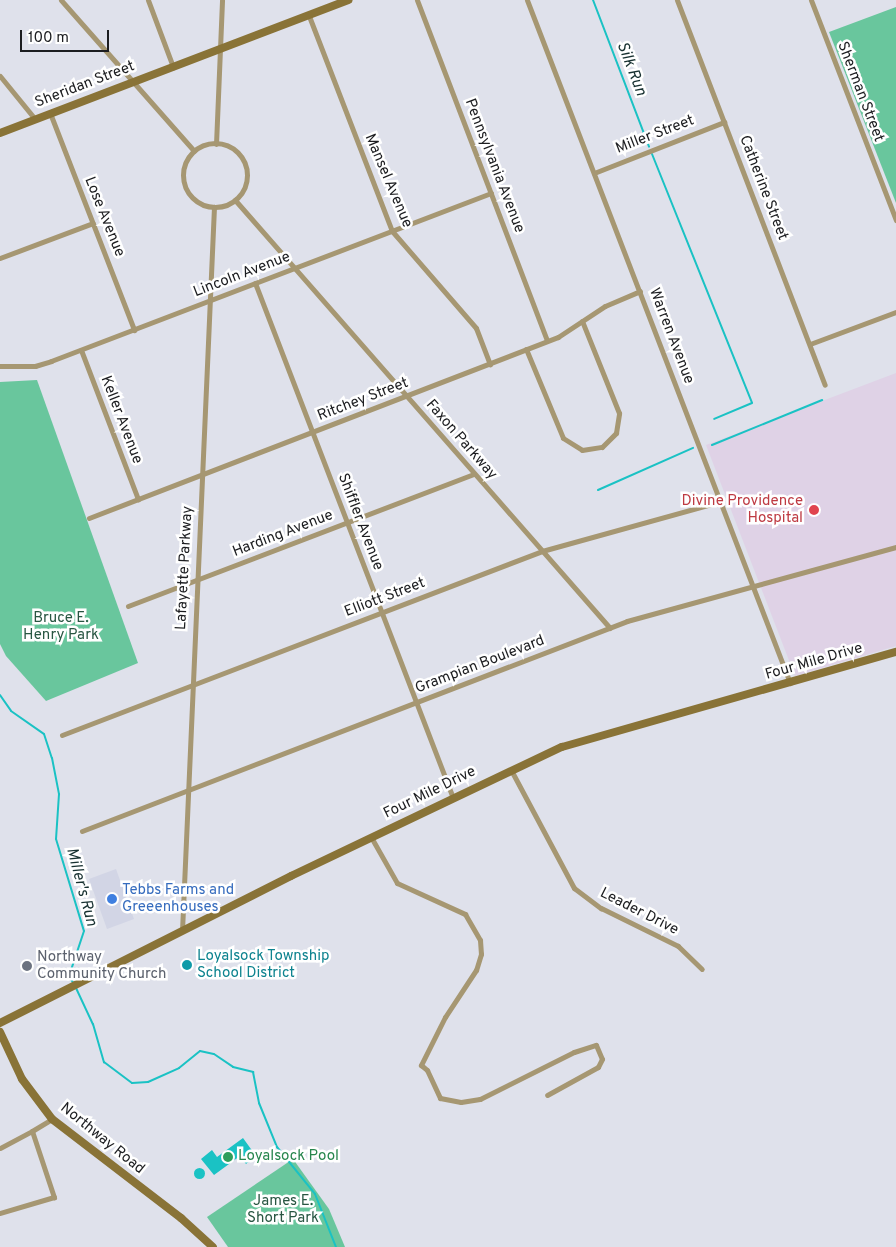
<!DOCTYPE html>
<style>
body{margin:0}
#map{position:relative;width:896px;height:1247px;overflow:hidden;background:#dfe1eb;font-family:Overpass,sans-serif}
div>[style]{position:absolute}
.built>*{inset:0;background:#d2d5e5}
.medical>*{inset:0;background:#dfd2e6}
.green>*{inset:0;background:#69c69d}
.water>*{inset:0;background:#1ac2c4}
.round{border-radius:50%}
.stream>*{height:2px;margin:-1px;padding:0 1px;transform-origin:1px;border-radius:1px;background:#1ac2c4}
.street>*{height:5px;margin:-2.5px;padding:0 2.5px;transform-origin:2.5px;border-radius:2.5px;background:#a69772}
.street>.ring{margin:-2.5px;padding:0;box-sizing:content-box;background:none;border:5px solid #a69772;border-radius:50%}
.secondary>*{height:8px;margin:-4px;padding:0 4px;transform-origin:4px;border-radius:4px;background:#897337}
.dots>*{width:14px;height:14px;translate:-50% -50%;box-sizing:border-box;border:2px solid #fff;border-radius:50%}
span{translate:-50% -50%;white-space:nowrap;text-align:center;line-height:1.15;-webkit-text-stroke:5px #fff;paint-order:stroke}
.street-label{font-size:15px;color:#1c1d20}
.health-label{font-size:15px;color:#be3a42}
.right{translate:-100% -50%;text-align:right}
.park-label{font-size:15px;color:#285642}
.shop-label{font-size:15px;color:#366cbe}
.left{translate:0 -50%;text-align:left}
.culture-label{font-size:15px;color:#0d838f}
.worship-label{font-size:15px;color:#5b616d}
.leisure-label{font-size:15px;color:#27864d}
.water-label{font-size:16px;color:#173030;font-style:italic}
.scale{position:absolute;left:20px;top:30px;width:89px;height:22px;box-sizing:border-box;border:2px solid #1c1d20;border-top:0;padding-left:6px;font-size:15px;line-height:18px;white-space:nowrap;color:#1c1d20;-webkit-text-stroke:4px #fff;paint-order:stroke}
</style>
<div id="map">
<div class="built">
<div style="clip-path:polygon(116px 869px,134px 919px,107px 929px,89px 879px)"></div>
</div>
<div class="medical">
<div style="clip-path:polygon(896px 373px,896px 646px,795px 676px,706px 445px)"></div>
</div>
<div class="green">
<div style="clip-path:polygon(896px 7px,896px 203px,829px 32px)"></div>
<div style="clip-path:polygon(37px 380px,138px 663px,46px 701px,6px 656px,0 644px,0 382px)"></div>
<div style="clip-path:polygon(293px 1159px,329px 1209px,345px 1247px,228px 1247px,207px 1217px)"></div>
</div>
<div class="water">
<div style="clip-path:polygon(243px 1138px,256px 1156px,246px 1164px,240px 1156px,214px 1175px,201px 1159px,212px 1150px,217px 1157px)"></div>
<div class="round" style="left:193.5px;top:1167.5px;width:11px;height:11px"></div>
</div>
<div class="stream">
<div style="left:593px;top:0;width:157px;rotate:69.1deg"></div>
<div style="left:652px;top:154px;width:268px;rotate:68.1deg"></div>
<div style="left:752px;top:403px;width:41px;rotate:157.2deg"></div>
<div style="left:712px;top:445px;width:119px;rotate:-22.2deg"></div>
<div style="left:598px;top:490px;width:104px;rotate:-23.9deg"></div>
<div style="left:0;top:695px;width:19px;rotate:55deg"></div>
<div style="left:11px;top:711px;width:40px;rotate:34.9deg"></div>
<div style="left:44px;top:734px;width:25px;rotate:72deg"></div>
<div style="left:52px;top:758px;width:37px;rotate:79deg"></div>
<div style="left:59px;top:794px;width:45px;rotate:93.8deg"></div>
<div style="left:56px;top:839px;width:96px;rotate:73.1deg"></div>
<div style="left:84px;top:931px;width:47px;rotate:108.4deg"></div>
<div style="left:69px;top:976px;width:9px;rotate:58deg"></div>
<div style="left:76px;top:988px;width:40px;rotate:65deg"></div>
<div style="left:93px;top:1024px;width:40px;rotate:74deg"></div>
<div style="left:104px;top:1062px;width:35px;rotate:37deg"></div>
<div style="left:132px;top:1083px;width:16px;rotate:-4deg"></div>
<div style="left:148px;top:1082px;width:34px;rotate:-24deg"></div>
<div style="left:179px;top:1068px;width:27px;rotate:-39deg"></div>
<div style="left:200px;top:1051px;width:14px;rotate:12deg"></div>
<div style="left:214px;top:1054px;width:23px;rotate:34deg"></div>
<div style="left:233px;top:1067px;width:21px;rotate:14deg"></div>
<div style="left:253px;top:1072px;width:32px;rotate:79deg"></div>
<div style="left:259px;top:1103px;width:48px;rotate:67.8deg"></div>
<div style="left:277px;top:1147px;width:60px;rotate:51deg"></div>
<div style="left:315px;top:1194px;width:57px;rotate:68.4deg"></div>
</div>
<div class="street">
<div style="left:61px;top:0;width:201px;rotate:48.6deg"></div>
<div style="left:148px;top:0;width:72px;rotate:69.5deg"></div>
<div style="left:417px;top:0;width:364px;rotate:69.1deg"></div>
<div style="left:527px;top:0;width:732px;rotate:68.94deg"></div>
<div style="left:677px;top:0;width:412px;rotate:69deg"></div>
<div style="left:811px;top:0;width:236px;rotate:68.9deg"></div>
<div style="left:309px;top:16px;width:230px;rotate:68.9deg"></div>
<div style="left:392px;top:231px;width:128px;rotate:49.1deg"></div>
<div style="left:476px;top:328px;width:39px;rotate:69deg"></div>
<div style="left:0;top:76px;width:55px;rotate:50.9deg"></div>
<div style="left:50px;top:113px;width:233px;rotate:68.8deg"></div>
<div class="ring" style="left:183px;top:143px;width:59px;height:59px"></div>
<div style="left:216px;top:144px;width:144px;rotate:-87.6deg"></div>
<div style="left:594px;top:173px;width:140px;rotate:-21.4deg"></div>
<div style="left:235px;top:200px;width:569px;rotate:48.78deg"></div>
<div style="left:0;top:258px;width:99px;rotate:-20.6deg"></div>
<div style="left:255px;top:283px;width:552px;rotate:68.97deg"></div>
<div style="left:810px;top:344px;width:92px;rotate:-20.4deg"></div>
<div style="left:526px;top:349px;width:96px;rotate:67.4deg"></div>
<div style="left:563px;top:438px;width:22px;rotate:32deg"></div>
<div style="left:582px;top:450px;width:20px;rotate:-9deg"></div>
<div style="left:602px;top:447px;width:20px;rotate:-45deg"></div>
<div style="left:616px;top:433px;width:20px;rotate:-81deg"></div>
<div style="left:619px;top:413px;width:99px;rotate:-111.9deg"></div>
<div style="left:81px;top:350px;width:160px;rotate:69.1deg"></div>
<div style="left:0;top:366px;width:35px"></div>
<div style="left:35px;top:366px;width:17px;rotate:-17deg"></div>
<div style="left:51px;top:361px;width:471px;rotate:-20.9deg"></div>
<div style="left:89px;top:518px;width:503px;rotate:-21.1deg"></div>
<div style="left:558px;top:337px;width:56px;rotate:-33.4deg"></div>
<div style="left:605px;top:306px;width:38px;rotate:-23deg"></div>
<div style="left:128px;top:606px;width:370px;rotate:-20.9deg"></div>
<div style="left:62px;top:735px;width:514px;rotate:-20.97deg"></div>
<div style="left:542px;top:551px;width:187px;rotate:-15.5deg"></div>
<div style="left:511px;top:770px;width:134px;rotate:61.9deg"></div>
<div style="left:574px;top:888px;width:34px;rotate:37deg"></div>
<div style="left:601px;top:908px;width:86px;rotate:26.3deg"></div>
<div style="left:678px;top:946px;width:33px;rotate:44deg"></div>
<div style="left:82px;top:831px;width:584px;rotate:-21.07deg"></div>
<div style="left:627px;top:621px;width:279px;rotate:-15.4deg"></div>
<div style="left:371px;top:837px;width:53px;rotate:60.5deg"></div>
<div style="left:397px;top:883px;width:75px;rotate:24.5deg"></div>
<div style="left:465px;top:914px;width:30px;rotate:60deg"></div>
<div style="left:480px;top:940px;width:14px;rotate:86deg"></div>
<div style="left:481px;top:954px;width:17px;rotate:107deg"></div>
<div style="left:476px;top:970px;width:56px;rotate:123.4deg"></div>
<div style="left:445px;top:1017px;width:54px;rotate:116.6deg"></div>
<div style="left:421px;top:1065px;width:8px;rotate:40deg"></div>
<div style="left:427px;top:1070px;width:31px;rotate:65deg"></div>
<div style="left:440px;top:1098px;width:21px;rotate:11deg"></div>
<div style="left:461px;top:1102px;width:19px;rotate:-9deg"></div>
<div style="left:480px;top:1099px;width:105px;rotate:-26.6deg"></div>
<div style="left:574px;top:1052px;width:23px;rotate:-18deg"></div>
<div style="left:596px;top:1045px;width:15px;rotate:67deg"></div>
<div style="left:602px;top:1059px;width:9px;rotate:117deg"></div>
<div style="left:598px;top:1067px;width:58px;rotate:151.2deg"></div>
<div style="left:182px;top:931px;width:725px;rotate:-87.47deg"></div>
<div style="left:32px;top:1131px;width:23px;rotate:-31deg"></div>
<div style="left:0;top:1148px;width:36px;rotate:-28deg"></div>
<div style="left:32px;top:1131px;width:70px;rotate:71.6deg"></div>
<div style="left:54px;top:1197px;width:56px;rotate:163.5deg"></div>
</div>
<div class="secondary">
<div style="left:0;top:133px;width:373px;rotate:-20.9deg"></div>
<div style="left:0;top:1023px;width:326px;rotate:-26.8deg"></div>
<div style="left:291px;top:876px;width:300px;rotate:-25.5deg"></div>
<div style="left:562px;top:747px;width:347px;rotate:-15.9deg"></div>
<div style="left:0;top:1032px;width:52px;rotate:64.9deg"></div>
<div style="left:22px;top:1079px;width:50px;rotate:53.1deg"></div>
<div style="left:52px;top:1119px;width:163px;rotate:37.5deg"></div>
<div style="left:181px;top:1218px;width:43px;rotate:42.2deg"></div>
</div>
<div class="dots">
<div style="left:814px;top:510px;background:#e0444e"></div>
<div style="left:112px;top:899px;background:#3f7fe0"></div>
<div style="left:187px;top:965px;background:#0f9aa8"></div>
<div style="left:27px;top:966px;background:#6b7280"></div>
<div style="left:228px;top:1157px;background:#2e9e5b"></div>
</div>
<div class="street-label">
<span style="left:85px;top:85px;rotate:-21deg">Sheridan Street</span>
<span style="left:860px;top:92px;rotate:69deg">Sherman Street</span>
<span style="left:655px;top:135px;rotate:-21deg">Miller Street</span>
<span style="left:494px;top:166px;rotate:69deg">Pennsylvania Avenue</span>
<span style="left:388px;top:181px;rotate:67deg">Mansel Avenue</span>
<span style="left:763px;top:188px;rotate:69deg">Catherine Street</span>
<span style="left:104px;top:217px;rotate:68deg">Lose Avenue</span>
<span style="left:242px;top:275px;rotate:-21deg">Lincoln Avenue</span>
<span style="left:671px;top:336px;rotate:69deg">Warren Avenue</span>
<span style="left:363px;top:400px;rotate:-21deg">Ritchey Street</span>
<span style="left:121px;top:420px;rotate:69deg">Keller Avenue</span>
<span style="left:461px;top:440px;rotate:49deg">Faxon Parkway</span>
<span style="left:360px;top:522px;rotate:69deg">Shiffler Avenue</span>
<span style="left:283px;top:534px;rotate:-21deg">Harding Avenue</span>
<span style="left:185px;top:568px;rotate:-87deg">Lafayette Parkway</span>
<span style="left:385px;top:598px;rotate:-21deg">Elliott Street</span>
<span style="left:814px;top:662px;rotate:-16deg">Four Mile Drive</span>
<span style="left:480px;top:665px;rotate:-21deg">Grampian Boulevard</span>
<span style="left:430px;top:793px;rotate:-26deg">Four Mile Drive</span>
<span style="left:639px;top:912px;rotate:27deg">Leader Drive</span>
<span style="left:102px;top:1139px;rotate:39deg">Northway Road</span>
</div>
<div class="health-label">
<span class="right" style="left:803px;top:510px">Divine Providence<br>Hospital</span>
</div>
<div class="park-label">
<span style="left:61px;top:627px">Bruce E.<br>Henry Park</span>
<span style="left:283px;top:1210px">James E.<br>Short Park</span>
</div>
<div class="shop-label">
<span class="left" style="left:122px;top:899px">Tebbs Farms and<br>Greeenhouses</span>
</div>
<div class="culture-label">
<span class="left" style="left:197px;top:965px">Loyalsock Township<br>School District</span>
</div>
<div class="worship-label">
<span class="left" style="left:37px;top:966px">Northway<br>Community Church</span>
</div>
<div class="leisure-label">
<span class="left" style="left:238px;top:1157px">Loyalsock Pool</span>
</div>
<div class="water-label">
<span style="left:631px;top:69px;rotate:69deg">Silk Run</span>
<span style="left:81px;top:887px;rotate:75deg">Miller's Run</span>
</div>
<div class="scale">100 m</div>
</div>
